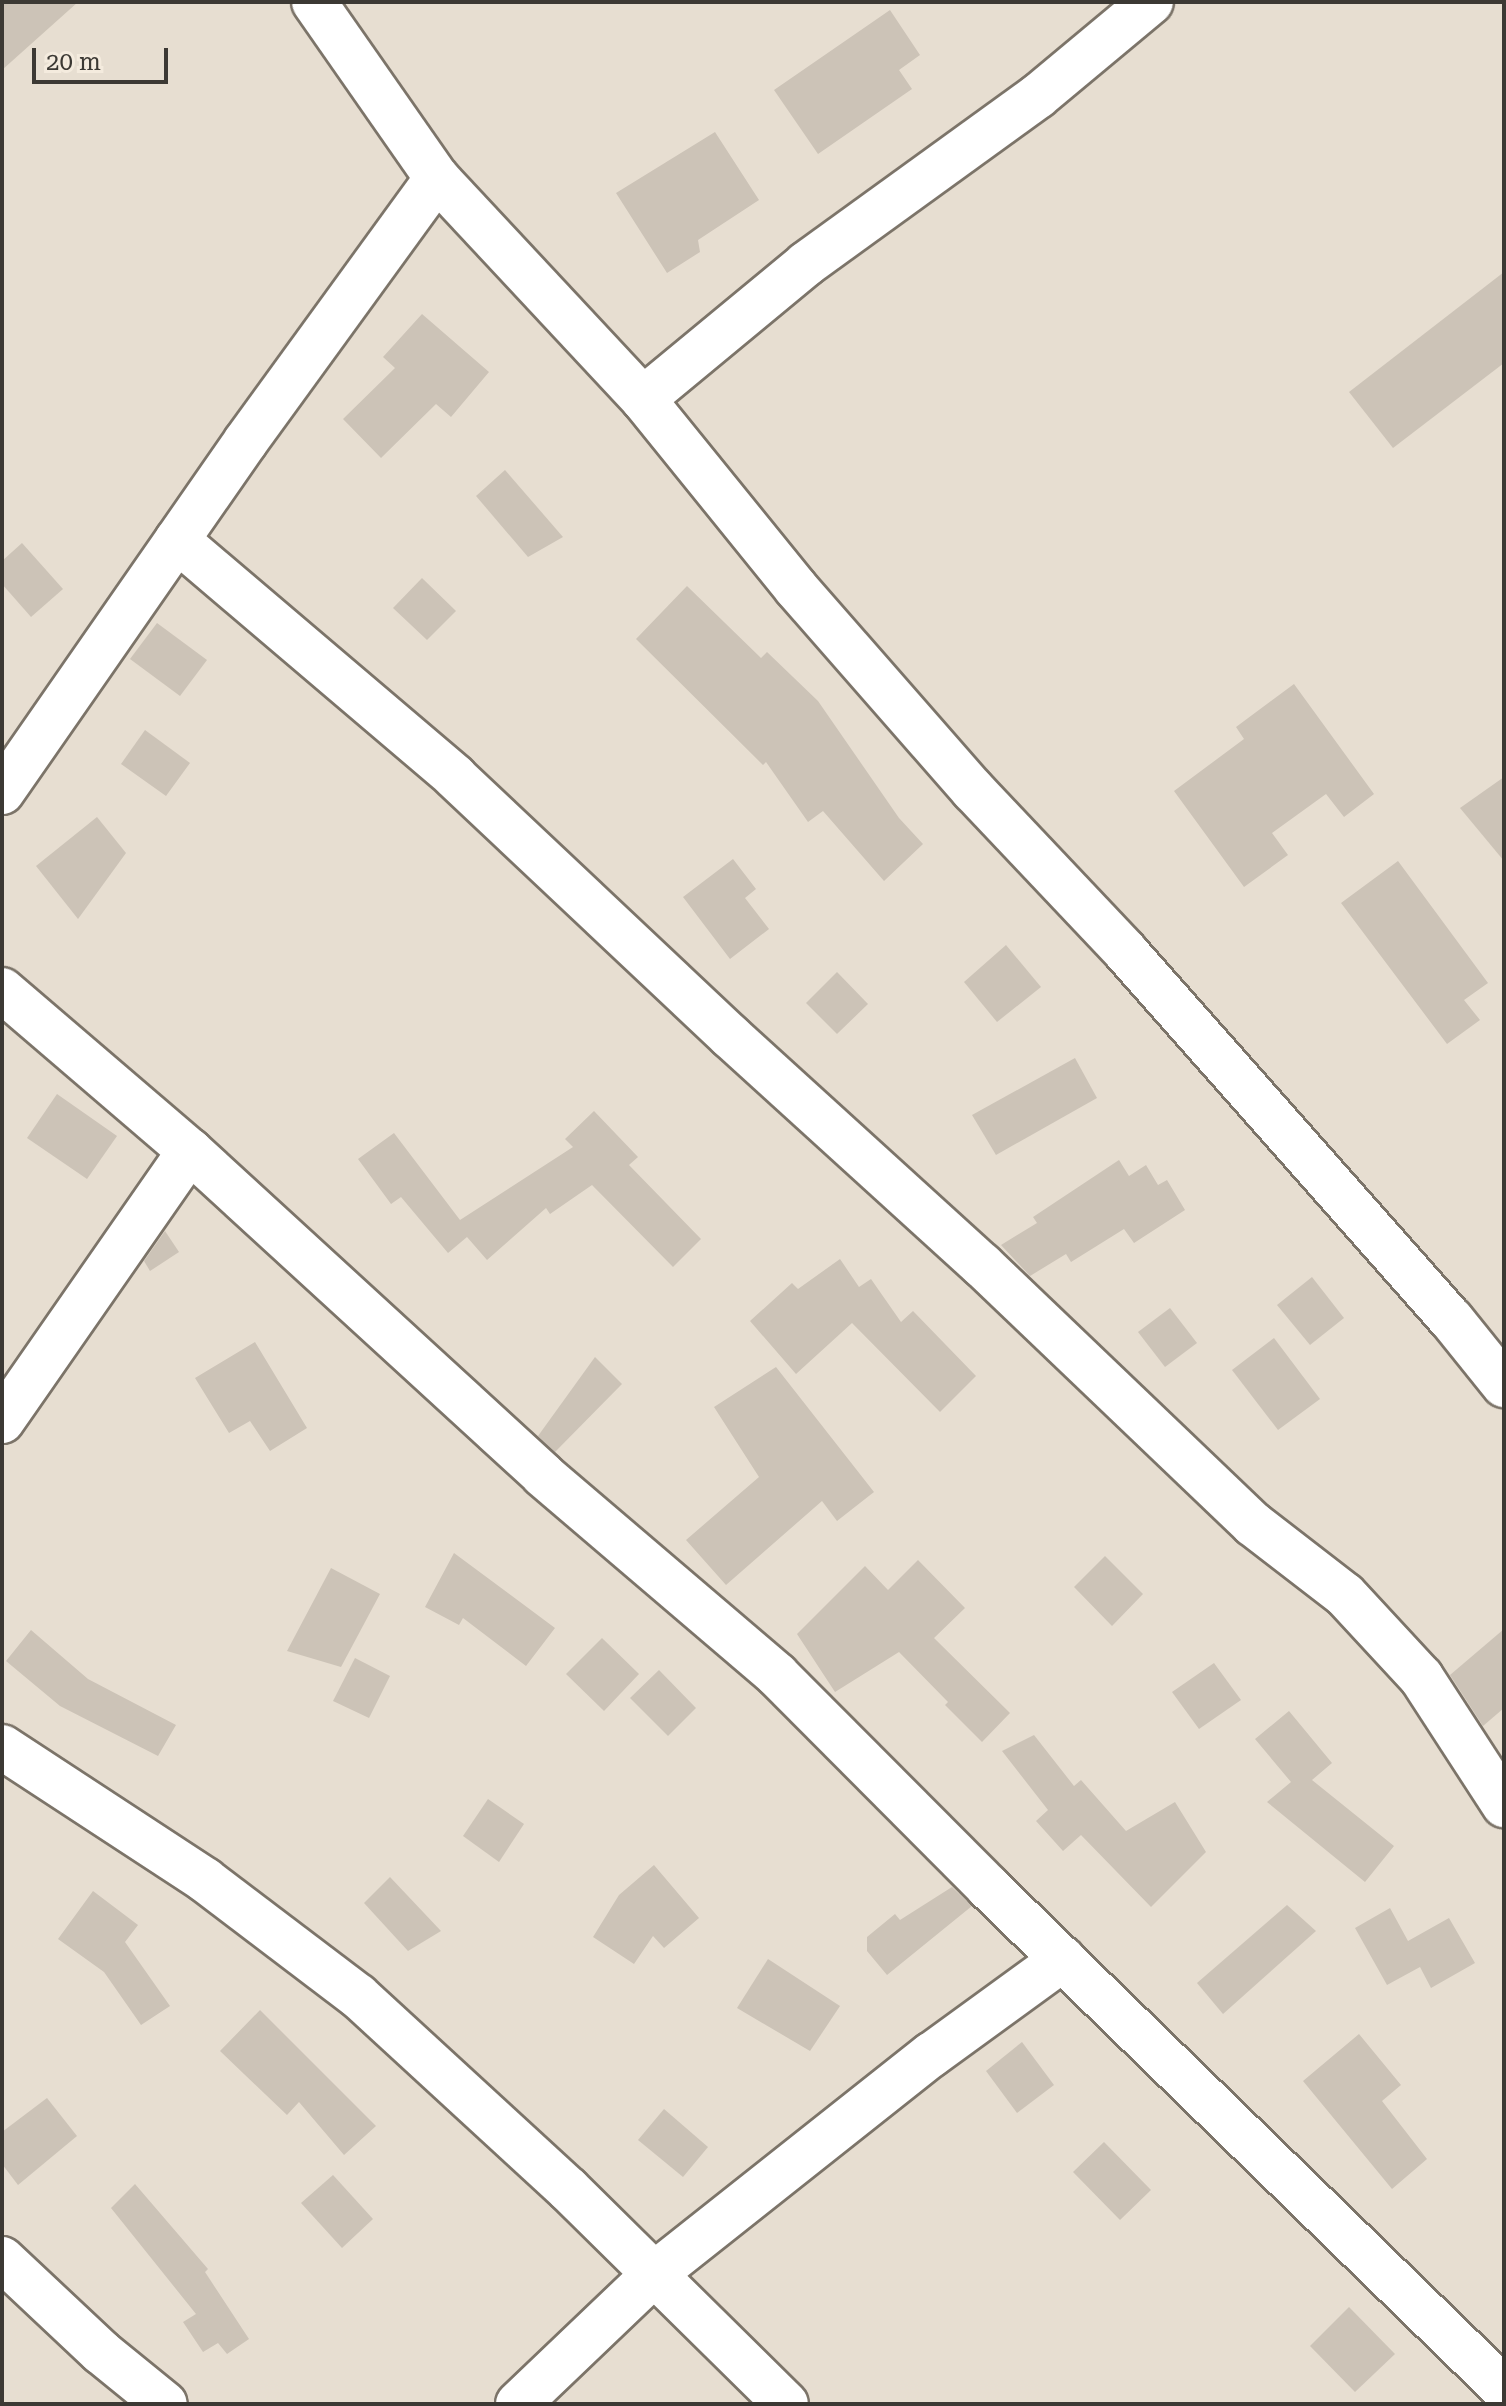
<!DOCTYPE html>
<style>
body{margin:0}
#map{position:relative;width:1506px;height:2406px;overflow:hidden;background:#e7ded1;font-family:"Roboto Serif",serif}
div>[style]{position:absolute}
.building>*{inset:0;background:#ccc3b7}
.roads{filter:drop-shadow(2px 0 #7c7469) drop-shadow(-2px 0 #7c7469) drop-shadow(0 2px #7c7469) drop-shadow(0 -2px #7c7469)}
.minor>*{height:44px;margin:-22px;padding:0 22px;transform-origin:22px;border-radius:22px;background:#fff}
span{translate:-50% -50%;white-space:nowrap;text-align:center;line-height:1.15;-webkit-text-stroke:6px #f4ebde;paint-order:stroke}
.frame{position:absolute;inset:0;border:4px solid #3c3934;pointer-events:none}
.scale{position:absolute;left:32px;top:48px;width:136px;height:36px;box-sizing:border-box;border:4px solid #3c3934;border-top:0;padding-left:10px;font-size:24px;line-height:28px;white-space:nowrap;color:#3c3934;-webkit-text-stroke:6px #f4ebde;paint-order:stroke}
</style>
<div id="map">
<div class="building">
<div style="clip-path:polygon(2px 2px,78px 2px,2px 70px)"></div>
<div style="clip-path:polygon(890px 10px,920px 55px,899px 70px,912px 89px,818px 154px,774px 90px)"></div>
<div style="clip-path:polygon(715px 132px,759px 200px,698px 240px,700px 252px,667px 273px,616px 193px)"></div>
<div style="clip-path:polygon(1504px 272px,1504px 363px,1393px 448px,1349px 392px)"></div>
<div style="clip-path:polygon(422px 314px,489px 372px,451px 417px,436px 404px,381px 458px,343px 419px,395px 368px,383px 357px)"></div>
<div style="clip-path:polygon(505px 470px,563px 537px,528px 557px,476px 496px)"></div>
<div style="clip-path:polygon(22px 543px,63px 589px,31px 617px,2px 584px,2px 561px)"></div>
<div style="clip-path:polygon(422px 578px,456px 611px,427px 640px,393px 608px)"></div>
<div style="clip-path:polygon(687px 586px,761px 658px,767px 652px,818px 701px,899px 818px,923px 844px,884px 881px,823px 811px,808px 822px,766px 762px,763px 765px,636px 639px)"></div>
<div style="clip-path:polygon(157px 623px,207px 660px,180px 696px,130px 659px)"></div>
<div style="clip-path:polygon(1294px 684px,1374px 794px,1344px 817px,1326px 794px,1272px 833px,1288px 855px,1244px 887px,1174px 791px,1244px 739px,1236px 727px)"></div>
<div style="clip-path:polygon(145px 730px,190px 763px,166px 796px,121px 764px)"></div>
<div style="clip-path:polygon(1504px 777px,1504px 861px,1460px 808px)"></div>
<div style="clip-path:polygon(97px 817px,126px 853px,78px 919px,36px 866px)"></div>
<div style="clip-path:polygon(733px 859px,756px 889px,745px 898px,769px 929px,730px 959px,683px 897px)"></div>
<div style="clip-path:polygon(1398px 861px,1488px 983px,1464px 1000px,1480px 1020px,1447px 1044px,1341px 903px)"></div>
<div style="clip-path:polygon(1006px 945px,1041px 987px,997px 1022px,964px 982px)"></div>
<div style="clip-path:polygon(837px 972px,868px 1004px,837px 1034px,806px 1003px)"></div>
<div style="clip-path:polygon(1075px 1058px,1097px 1098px,996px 1155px,972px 1115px)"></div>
<div style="clip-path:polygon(57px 1094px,117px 1136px,87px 1179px,27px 1138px)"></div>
<div style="clip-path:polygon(594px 1111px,638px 1157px,629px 1165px,701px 1239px,673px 1267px,592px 1185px,550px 1214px,546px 1208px,487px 1260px,467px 1237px,448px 1253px,401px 1197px,391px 1204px,358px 1159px,394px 1133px,460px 1220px,573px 1147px,565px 1139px)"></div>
<div style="clip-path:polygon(1119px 1160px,1129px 1176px,1146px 1165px,1158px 1185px,1167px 1180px,1185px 1210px,1134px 1243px,1124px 1229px,1071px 1262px,1066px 1254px,1030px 1276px,1001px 1245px,1037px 1223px,1033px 1217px)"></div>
<div style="clip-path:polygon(165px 1231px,179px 1252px,150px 1271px,144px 1261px)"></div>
<div style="clip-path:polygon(840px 1259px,859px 1287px,871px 1279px,901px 1322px,913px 1311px,976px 1376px,940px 1412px,852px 1323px,796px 1374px,750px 1321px,792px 1283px,798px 1289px)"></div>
<div style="clip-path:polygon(1312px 1277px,1344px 1318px,1310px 1345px,1277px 1305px)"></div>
<div style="clip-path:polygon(1170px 1308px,1197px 1343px,1165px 1367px,1138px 1332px)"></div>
<div style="clip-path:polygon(1274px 1338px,1320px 1399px,1278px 1430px,1232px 1370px)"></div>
<div style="clip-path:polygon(255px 1342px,307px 1428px,270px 1451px,250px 1421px,229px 1433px,195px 1378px)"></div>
<div style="clip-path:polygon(595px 1357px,622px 1384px,555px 1452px,538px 1436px)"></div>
<div style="clip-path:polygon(776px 1367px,874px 1492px,837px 1521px,822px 1501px,726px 1585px,686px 1540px,759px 1477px,714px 1407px)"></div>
<div style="clip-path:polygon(454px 1553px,555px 1628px,526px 1666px,463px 1618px,459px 1625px,425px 1607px)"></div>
<div style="clip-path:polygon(1105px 1556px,1143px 1594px,1112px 1626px,1074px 1587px)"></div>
<div style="clip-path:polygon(918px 1560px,965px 1608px,934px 1638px,1010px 1713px,982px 1742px,945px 1705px,948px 1702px,899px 1652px,835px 1692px,797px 1634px,865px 1566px,888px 1590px)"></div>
<div style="clip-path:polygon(331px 1568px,380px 1594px,341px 1667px,287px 1651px)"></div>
<div style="clip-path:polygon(1504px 1629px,1504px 1708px,1483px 1726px,1450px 1675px)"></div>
<div style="clip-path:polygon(31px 1630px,88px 1679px,176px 1725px,158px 1756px,60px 1706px,6px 1661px)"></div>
<div style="clip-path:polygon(602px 1638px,639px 1674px,604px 1711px,566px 1674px)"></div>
<div style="clip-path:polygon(355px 1658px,390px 1676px,369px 1718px,333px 1701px)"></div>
<div style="clip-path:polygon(1214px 1663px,1241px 1700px,1199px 1729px,1172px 1692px)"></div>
<div style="clip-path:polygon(659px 1670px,696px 1708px,668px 1736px,630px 1698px)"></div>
<div style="clip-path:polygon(1289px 1711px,1332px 1763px,1312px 1780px,1394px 1846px,1365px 1882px,1267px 1802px,1291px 1782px,1255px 1739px)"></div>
<div style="clip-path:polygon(1034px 1735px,1074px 1786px,1081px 1780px,1126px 1831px,1175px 1802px,1206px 1852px,1151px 1907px,1081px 1835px,1063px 1851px,1036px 1821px,1048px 1810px,1002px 1751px)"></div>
<div style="clip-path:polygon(488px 1799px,524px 1824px,499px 1862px,463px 1836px)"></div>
<div style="clip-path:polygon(654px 1865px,699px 1918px,664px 1948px,653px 1936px,634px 1964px,593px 1937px,619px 1895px)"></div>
<div style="clip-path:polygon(390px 1877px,441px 1931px,408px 1951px,364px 1903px)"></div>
<div style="clip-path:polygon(952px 1887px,972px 1906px,887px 1975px,867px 1951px,867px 1937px,895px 1914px,900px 1920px)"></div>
<div style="clip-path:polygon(93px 1891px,138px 1925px,125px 1942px,170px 2006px,141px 2025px,104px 1972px,58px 1939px)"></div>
<div style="clip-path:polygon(1287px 1905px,1316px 1931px,1223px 2014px,1197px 1983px)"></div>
<div style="clip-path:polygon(1390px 1908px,1408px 1941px,1449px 1918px,1475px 1963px,1431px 1988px,1420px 1967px,1387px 1985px,1355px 1928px)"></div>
<div style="clip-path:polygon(768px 1959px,840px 2006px,810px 2051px,737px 2008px)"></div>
<div style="clip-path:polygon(260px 2010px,376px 2126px,344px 2155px,299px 2102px,287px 2115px,220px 2051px)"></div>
<div style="clip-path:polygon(1359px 2034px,1401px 2085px,1382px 2101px,1427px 2159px,1392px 2189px,1303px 2081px)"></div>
<div style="clip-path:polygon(1022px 2042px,1054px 2085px,1017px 2113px,986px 2071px)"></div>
<div style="clip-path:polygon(47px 2098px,77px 2136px,18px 2185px,2px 2164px,2px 2132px)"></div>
<div style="clip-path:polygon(664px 2109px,708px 2147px,683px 2177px,638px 2140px)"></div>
<div style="clip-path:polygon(1104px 2142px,1151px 2190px,1120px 2220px,1073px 2172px)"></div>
<div style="clip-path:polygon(333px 2175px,373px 2219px,342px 2248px,301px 2203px)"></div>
<div style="clip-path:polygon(135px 2184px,208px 2269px,205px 2272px,249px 2339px,227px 2354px,218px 2343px,203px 2352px,183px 2322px,196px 2314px,111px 2208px)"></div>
<div style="clip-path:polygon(1349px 2307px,1395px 2354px,1355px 2392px,1310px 2346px)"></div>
</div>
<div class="roads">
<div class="minor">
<div style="left:314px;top:2px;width:215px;rotate:55.1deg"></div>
<div style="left:437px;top:178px;width:302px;rotate:47deg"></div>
<div style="left:643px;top:399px;width:243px;rotate:51deg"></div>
<div style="left:796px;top:588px;width:269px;rotate:48.8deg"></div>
<div style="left:973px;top:790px;width:221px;rotate:46.6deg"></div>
<div style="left:1125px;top:951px;width:492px;rotate:48.5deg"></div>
<div style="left:1451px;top:1319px;width:85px;rotate:51.2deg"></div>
<div style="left:643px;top:399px;width:212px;rotate:-39.6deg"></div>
<div style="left:806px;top:264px;width:286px;rotate:-35.9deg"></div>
<div style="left:1038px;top:96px;width:147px;rotate:-39.8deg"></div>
<div style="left:177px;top:540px;width:365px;rotate:40.4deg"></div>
<div style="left:455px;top:777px;width:378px;rotate:43.3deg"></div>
<div style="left:730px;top:1036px;width:341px;rotate:42.3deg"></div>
<div style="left:982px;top:1265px;width:375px;rotate:43.7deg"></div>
<div style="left:1253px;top:1524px;width:116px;rotate:37.7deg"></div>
<div style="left:1345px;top:1595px;width:112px;rotate:47.2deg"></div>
<div style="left:1421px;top:1677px;width:153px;rotate:57deg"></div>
<div style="left:2px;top:792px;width:427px;rotate:-55.2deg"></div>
<div style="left:246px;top:441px;width:325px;rotate:-54deg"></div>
<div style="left:2px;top:990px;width:248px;rotate:40.6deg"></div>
<div style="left:190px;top:1151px;width:479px;rotate:42.5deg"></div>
<div style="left:543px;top:1475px;width:308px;rotate:40.5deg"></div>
<div style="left:777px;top:1675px;width:299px;rotate:45.1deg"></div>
<div style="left:988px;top:1887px;width:720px;rotate:44.21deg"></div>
<div style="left:2px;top:1421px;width:329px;rotate:-55.2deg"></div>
<div style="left:2px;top:1747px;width:243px;rotate:33.2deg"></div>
<div style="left:205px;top:1880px;width:192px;rotate:37.2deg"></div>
<div style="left:358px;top:1996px;width:285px;rotate:42.6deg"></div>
<div style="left:568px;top:2189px;width:306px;rotate:44.6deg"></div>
<div style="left:2px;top:2259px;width:136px;rotate:43.2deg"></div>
<div style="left:101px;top:2352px;width:82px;rotate:39.1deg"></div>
<div style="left:518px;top:2404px;width:187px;rotate:-43.7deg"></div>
<div style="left:653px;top:2275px;width:355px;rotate:-38.4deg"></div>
<div style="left:931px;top:2055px;width:163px;rotate:-36deg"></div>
</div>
</div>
<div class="frame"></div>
<div class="scale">20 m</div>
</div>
